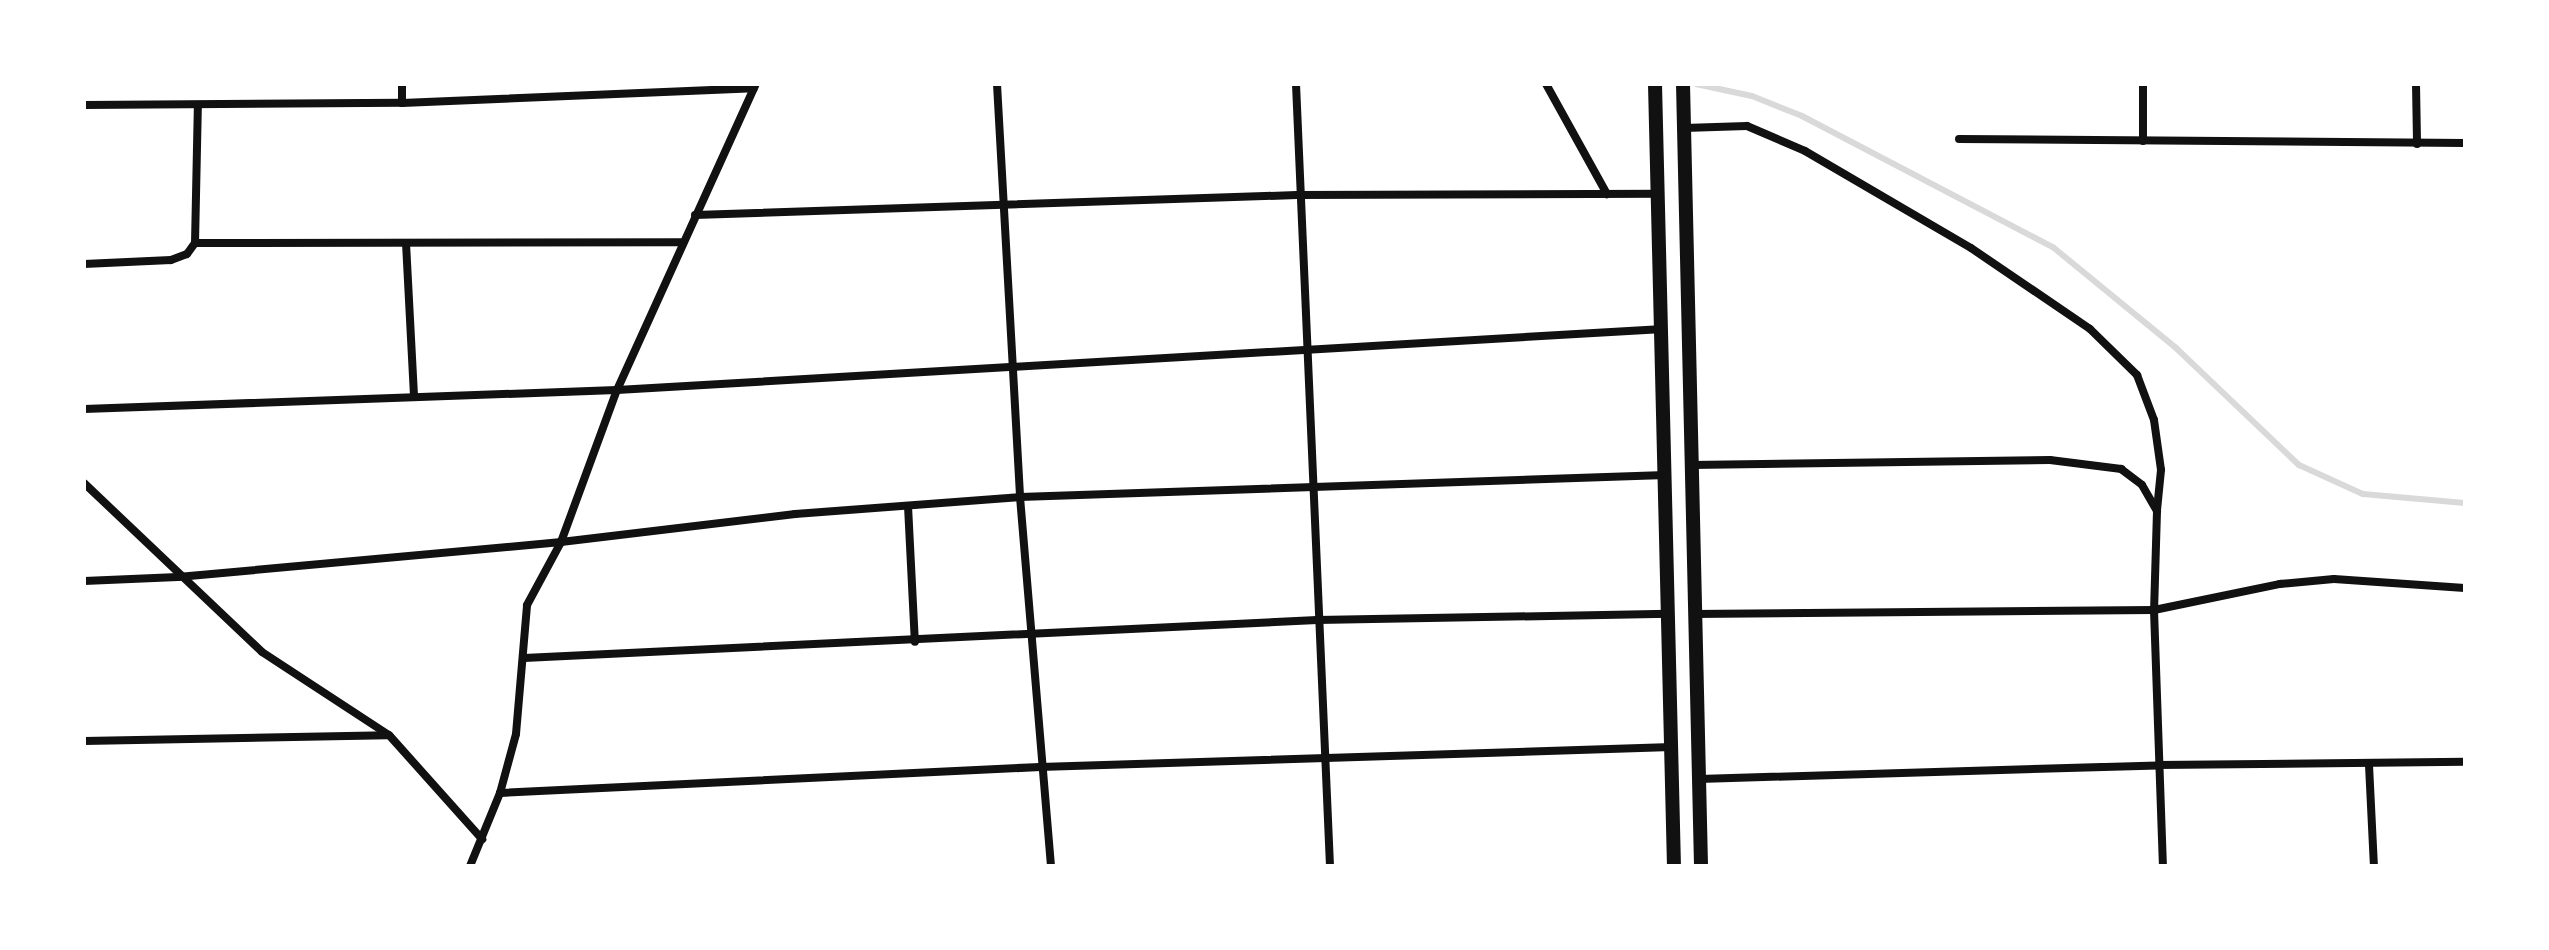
<!DOCTYPE html>
<style>
body{margin:0}
#map{position:relative;width:2549px;height:950px;overflow:hidden;background:#fff;font-family:"Noto Serif",serif}
div>[style]{position:absolute}
.stream>*{height:6px;margin:-3px;padding:0 3px;transform-origin:3px;border-radius:3px;background:#d9d9d9}
.minor>*{height:8px;margin:-4px;padding:0 4px;transform-origin:4px;border-radius:4px;background:#111}
.secondary>*{height:14px;margin:-7px;padding:0 7px;transform-origin:7px;border-radius:7px;background:#111}
span{translate:-50% -50%;white-space:nowrap;text-align:center;line-height:1.15;-webkit-text-stroke:6px #fff;paint-order:stroke}
.frame{position:absolute;inset:0;border:86px solid #fff;pointer-events:none}
</style>
<div id="map">
<div class="stream">
<div style="left:1696px;top:84px;width:57px;rotate:12.1deg"></div>
<div style="left:1752px;top:96px;width:54px;rotate:21.8deg"></div>
<div style="left:1802px;top:116px;width:284px;rotate:27.6deg"></div>
<div style="left:2054px;top:248px;width:158px;rotate:39.3deg"></div>
<div style="left:2176px;top:348px;width:170px;rotate:43.6deg"></div>
<div style="left:2299px;top:465px;width:70px;rotate:24.4deg"></div>
<div style="left:2363px;top:494px;width:102px;rotate:5deg"></div>
</div>
<div class="minor">
<div style="left:402px;top:84px;width:19px;rotate:90deg"></div>
<div style="left:997px;top:84px;width:414px;rotate:86.8deg"></div>
<div style="left:1020px;top:497px;width:370px;rotate:85.2deg"></div>
<div style="left:1296px;top:84px;width:783px;rotate:87.51deg"></div>
<div style="left:1546px;top:84px;width:126px;rotate:61deg"></div>
<div style="left:2143px;top:84px;width:57px;rotate:90deg"></div>
<div style="left:2416px;top:84px;width:60px;rotate:89deg"></div>
<div style="left:84px;top:105px;width:318px;rotate:-0.4deg"></div>
<div style="left:402px;top:103px;width:352px;rotate:-2.4deg"></div>
<div style="left:1684px;top:128px;width:63px;rotate:-1.8deg"></div>
<div style="left:1747px;top:126px;width:63px;rotate:23.3deg"></div>
<div style="left:1805px;top:151px;width:192px;rotate:30.3deg"></div>
<div style="left:1971px;top:248px;width:144px;rotate:34.2deg"></div>
<div style="left:2090px;top:329px;width:66px;rotate:44.4deg"></div>
<div style="left:2137px;top:375px;width:48px;rotate:69.3deg"></div>
<div style="left:2154px;top:420px;width:50px;rotate:82deg"></div>
<div style="left:2161px;top:470px;width:40px;rotate:95.7deg"></div>
<div style="left:1959px;top:139px;width:506px;rotate:0.45deg"></div>
<div style="left:695px;top:215px;width:602px;rotate:-1.9deg"></div>
<div style="left:1297px;top:195px;width:361px;rotate:-0.2deg"></div>
<div style="left:195px;top:243px;width:486px;rotate:-0.1deg"></div>
<div style="left:406px;top:243px;width:154px;rotate:87deg"></div>
<div style="left:84px;top:264px;width:87px;rotate:-2.6deg"></div>
<div style="left:171px;top:260px;width:17px;rotate:-21deg"></div>
<div style="left:187px;top:254px;width:14px;rotate:-54deg"></div>
<div style="left:195px;top:243px;width:138px;rotate:-88.8deg"></div>
<div style="left:84px;top:409px;width:533px;rotate:-2.04deg"></div>
<div style="left:617px;top:390px;width:1048px;rotate:-3.34deg"></div>
<div style="left:1691px;top:465px;width:359px;rotate:-0.8deg"></div>
<div style="left:2050px;top:460px;width:72px;rotate:7.2deg"></div>
<div style="left:2121px;top:469px;width:26px;rotate:37deg"></div>
<div style="left:2142px;top:485px;width:30px;rotate:60deg"></div>
<div style="left:2157px;top:511px;width:99px;rotate:91.7deg"></div>
<div style="left:2154px;top:610px;width:256px;rotate:88deg"></div>
<div style="left:84px;top:483px;width:245px;rotate:43.5deg"></div>
<div style="left:262px;top:652px;width:152px;rotate:33.2deg"></div>
<div style="left:389px;top:735px;width:140px;rotate:48.2deg"></div>
<div style="left:908px;top:506px;width:136px;rotate:87.1deg"></div>
<div style="left:84px;top:581px;width:94px;rotate:-2.4deg"></div>
<div style="left:178px;top:577px;width:385px;rotate:-5.2deg"></div>
<div style="left:561px;top:542px;width:236px;rotate:-6.8deg"></div>
<div style="left:795px;top:514px;width:226px;rotate:-4.3deg"></div>
<div style="left:1020px;top:497px;width:646px;rotate:-1.95deg"></div>
<div style="left:1693px;top:614px;width:461px;rotate:-0.5deg"></div>
<div style="left:2154px;top:610px;width:129px;rotate:-11.7deg"></div>
<div style="left:2280px;top:584px;width:54px;rotate:-5.3deg"></div>
<div style="left:2334px;top:579px;width:131px;rotate:3.9deg"></div>
<div style="left:524px;top:658px;width:794px;rotate:-2.74deg"></div>
<div style="left:1317px;top:620px;width:352px;rotate:-1deg"></div>
<div style="left:84px;top:741px;width:303px;rotate:-1.1deg"></div>
<div style="left:2369px;top:765px;width:101px;rotate:87.2deg"></div>
<div style="left:1699px;top:779px;width:459px;rotate:-1.7deg"></div>
<div style="left:2158px;top:765px;width:307px;rotate:-0.6deg"></div>
<div style="left:500px;top:793px;width:541px;rotate:-2.76deg"></div>
<div style="left:1040px;top:767px;width:632px;rotate:-1.81deg"></div>
<div style="left:470px;top:866px;width:79px;rotate:-67.7deg"></div>
<div style="left:500px;top:793px;width:61px;rotate:-74.8deg"></div>
<div style="left:516px;top:734px;width:129px;rotate:-85.1deg"></div>
<div style="left:527px;top:605px;width:72px;rotate:-61.6deg"></div>
<div style="left:561px;top:542px;width:162px;rotate:-69.8deg"></div>
<div style="left:617px;top:390px;width:336px;rotate:-65.6deg"></div>
</div>
<div class="secondary">
<div style="left:1655px;top:84px;width:782px;rotate:88.61deg"></div>
<div style="left:1683px;top:84px;width:782px;rotate:88.68deg"></div>
</div>
<div class="frame"></div>
</div>
